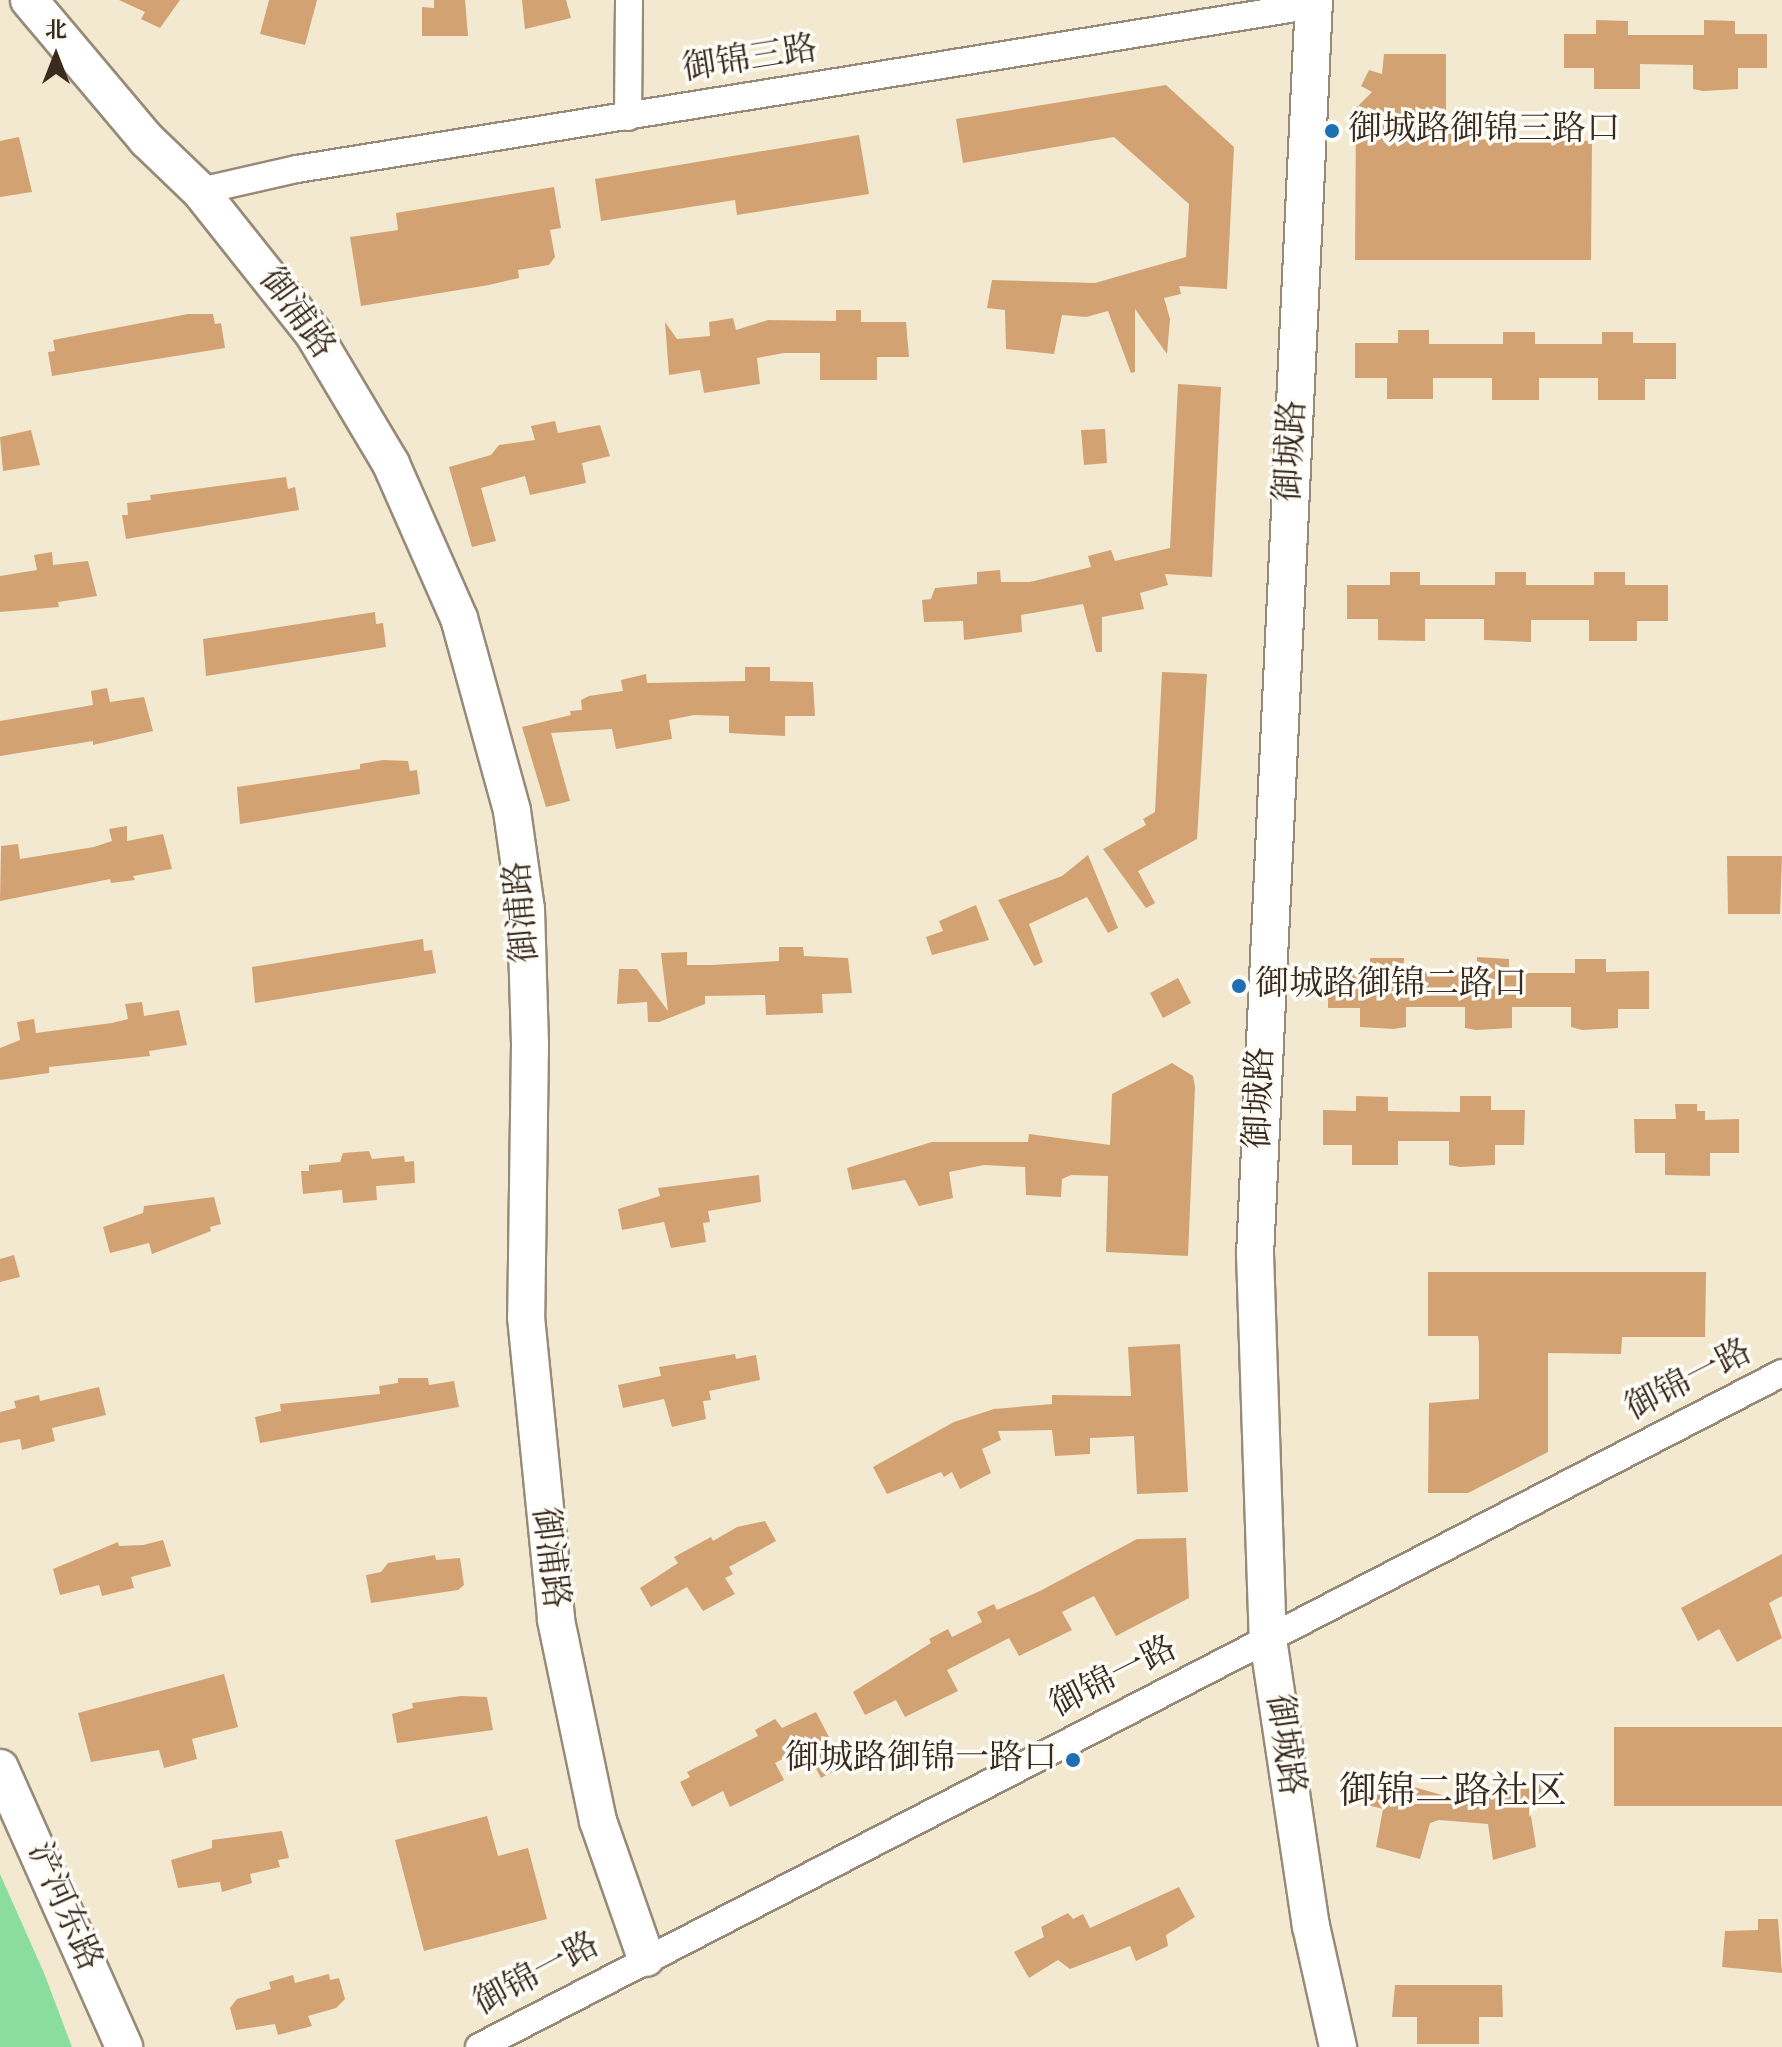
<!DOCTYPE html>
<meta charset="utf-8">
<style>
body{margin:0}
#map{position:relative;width:1782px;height:2047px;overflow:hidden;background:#f3e9d1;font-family:"Sorts Mill Goudy","Noto Serif SC",serif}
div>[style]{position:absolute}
.green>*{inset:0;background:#8bdd9d}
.building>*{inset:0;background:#d3a272}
.roads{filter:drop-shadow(2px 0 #978a78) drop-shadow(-2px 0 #978a78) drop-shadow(0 2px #978a78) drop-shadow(0 -2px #978a78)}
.street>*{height:26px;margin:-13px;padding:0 13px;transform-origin:13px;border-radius:13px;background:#fff}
.secondary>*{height:36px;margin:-18px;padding:0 18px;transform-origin:18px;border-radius:18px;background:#fff}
.dots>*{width:22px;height:22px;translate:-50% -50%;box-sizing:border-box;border:4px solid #fdfcf7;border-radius:50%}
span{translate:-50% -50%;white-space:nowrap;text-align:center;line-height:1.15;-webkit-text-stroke:7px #fdfcf7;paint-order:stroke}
.street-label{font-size:34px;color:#3b2a1e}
.poi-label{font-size:34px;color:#3b2a1e}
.left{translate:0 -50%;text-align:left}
.right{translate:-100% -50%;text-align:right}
.quarter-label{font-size:38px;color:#3b2a1e}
.north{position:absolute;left:16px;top:16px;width:80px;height:80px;-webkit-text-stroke:6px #fdfcf7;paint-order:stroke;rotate:0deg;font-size:22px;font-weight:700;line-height:32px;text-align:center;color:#3b2a1e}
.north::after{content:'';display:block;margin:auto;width:28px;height:36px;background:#3b2a1e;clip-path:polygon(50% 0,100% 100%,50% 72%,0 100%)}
</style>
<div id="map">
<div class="green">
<div style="clip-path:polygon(0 1874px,44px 1973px,72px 2047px,0 2047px)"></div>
</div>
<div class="building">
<div style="clip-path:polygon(119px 0,180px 0,160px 28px,141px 19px,145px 12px)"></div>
<div style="clip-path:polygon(269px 0,317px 0,305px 45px,260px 34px)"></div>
<div style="clip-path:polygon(434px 0,465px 0,468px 36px,422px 36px,422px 7px,434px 8px)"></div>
<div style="clip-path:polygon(522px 0,566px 0,571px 18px,525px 29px)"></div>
<div style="clip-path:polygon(1596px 20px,1628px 21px,1628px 35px,1704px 35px,1704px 20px,1735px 21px,1735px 34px,1767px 34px,1767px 68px,1738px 68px,1738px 89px,1703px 91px,1693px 89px,1693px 65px,1640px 64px,1640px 89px,1594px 89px,1594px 68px,1564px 68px,1564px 34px,1596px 34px)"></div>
<div style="clip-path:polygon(1384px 54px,1446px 54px,1446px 134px,1458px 134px,1458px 139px,1592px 141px,1591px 260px,1355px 260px,1356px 108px,1372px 92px,1361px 86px,1369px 70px,1382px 74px)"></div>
<div style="clip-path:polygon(1166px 85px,1234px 147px,1227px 289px,1179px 286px,1181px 294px,1164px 298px,1170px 319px,1167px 354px,1135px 309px,1135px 372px,1131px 373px,1108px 311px,1086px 317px,1062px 315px,1054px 354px,1006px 349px,1005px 310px,987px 308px,992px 280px,1095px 283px,1186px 257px,1189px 204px,1114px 137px,963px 163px,956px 119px)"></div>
<div style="clip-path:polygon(859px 135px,869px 194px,737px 215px,735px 200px,601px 221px,595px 179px)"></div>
<div style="clip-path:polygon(19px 137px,32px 192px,0 197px,0 141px)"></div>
<div style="clip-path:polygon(554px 187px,561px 228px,550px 230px,555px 257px,549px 265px,518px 270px,519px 278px,489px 285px,361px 306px,350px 237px,398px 230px,396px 213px)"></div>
<div style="clip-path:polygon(836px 310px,861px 310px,861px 322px,906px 322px,909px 357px,877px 357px,877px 380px,820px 380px,820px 353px,784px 353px,757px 358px,760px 384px,704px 393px,700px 370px,669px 375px,665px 322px,677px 339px,710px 336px,709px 322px,733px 318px,736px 330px,768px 320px,836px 321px)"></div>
<div style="clip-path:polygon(188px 314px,213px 314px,215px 324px,221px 323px,225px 348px,52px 376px,48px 352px,55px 351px,53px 340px)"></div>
<div style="clip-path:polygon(1398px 330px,1429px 330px,1429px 344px,1503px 344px,1503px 332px,1535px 332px,1535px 344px,1602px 344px,1602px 332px,1633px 332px,1633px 343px,1676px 343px,1676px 379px,1645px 379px,1645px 400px,1598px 400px,1598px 378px,1539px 378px,1539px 400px,1492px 400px,1492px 378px,1433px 378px,1433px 399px,1387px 399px,1387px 378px,1355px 378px,1355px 343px,1398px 343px)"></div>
<div style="clip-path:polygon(1178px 384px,1221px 387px,1212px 577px,1165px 574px,1168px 585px,1140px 593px,1144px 609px,1102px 617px,1102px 652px,1096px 652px,1083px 604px,1021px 615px,1022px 632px,964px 640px,963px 621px,924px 622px,922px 600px,931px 599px,935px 588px,977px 584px,977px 572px,1000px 570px,1001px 582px,1030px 582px,1091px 567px,1088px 556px,1111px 550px,1115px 561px,1170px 548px)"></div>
<div style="clip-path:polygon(555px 421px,558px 433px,600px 425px,610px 456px,582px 463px,586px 483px,530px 495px,525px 476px,481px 488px,496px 541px,472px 547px,449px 467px,491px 455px,499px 445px,535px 440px,531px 426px)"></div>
<div style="clip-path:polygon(1105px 429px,1107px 463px,1084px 465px,1081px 430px)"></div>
<div style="clip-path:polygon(31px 430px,40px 465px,3px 471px,0 437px)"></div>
<div style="clip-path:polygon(286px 477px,288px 489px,295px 487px,299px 510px,126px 539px,122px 515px,128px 515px,127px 503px,151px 500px,150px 495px)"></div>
<div style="clip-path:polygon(52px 552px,53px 565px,88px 561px,97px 596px,58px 602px,59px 607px,0 612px,0 576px,37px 570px,34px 555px)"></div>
<div style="clip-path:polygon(1390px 572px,1420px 572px,1420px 585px,1495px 585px,1495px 572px,1526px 572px,1526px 585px,1594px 585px,1594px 572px,1625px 572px,1625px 585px,1668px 585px,1668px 621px,1637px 621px,1637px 641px,1589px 641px,1589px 620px,1531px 620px,1531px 642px,1484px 640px,1484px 619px,1425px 619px,1425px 641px,1378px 640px,1378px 619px,1347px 619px,1347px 585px,1390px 585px)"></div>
<div style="clip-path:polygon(375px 612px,376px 624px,383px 623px,386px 647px,206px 676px,203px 639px)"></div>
<div style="clip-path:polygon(745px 667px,770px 667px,770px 681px,813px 682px,815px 716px,785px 716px,785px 736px,729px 733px,729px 716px,694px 715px,669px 720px,672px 739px,616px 749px,612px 729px,551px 733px,570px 801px,546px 807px,522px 727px,571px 715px,570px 711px,582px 710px,581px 700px,589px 696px,623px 691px,621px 680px,646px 674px,647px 683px,745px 681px)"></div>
<div style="clip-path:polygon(1162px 672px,1207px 674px,1197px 839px,1138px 871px,1155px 903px,1146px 908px,1103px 849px,1146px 825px,1143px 819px,1155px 812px)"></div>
<div style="clip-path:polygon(107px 688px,110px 702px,144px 697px,153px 731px,93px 745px,93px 741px,0 756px,0 721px,93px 705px,91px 691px)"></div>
<div style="clip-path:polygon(383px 760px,408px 761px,410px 771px,417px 770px,420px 794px,240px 824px,237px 787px,360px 769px,360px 764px)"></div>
<div style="clip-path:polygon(127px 826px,127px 841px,163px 834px,172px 869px,133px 876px,135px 880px,111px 883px,110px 879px,0 901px,1px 846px,18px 844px,20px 859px,94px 847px,112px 841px,109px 829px)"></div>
<div style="clip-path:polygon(1088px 855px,1118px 928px,1108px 933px,1087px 897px,1029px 924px,1043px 962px,1034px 966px,998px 900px,1062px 876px)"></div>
<div style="clip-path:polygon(1727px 856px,1782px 856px,1780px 914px,1728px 914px)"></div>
<div style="clip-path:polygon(976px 905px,989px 940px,932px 955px,926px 937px,943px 931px,939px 921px)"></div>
<div style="clip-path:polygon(423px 939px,424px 951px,432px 950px,436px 973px,255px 1003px,252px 967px)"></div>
<div style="clip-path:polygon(779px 947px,803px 947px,804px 956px,848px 958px,852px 993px,822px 994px,823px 1013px,766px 1015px,765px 995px,705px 996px,705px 1004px,659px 1022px,648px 1022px,647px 1002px,617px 1004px,619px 969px,637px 969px,668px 1011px,661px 953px,687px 952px,687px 965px,712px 965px,779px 961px)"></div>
<div style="clip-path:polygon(1477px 957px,1509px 959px,1509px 973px,1575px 973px,1575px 959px,1606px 959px,1606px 972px,1649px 971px,1649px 1009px,1618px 1009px,1618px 1028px,1582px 1030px,1571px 1027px,1571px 1007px,1512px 1007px,1512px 1028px,1476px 1030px,1465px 1028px,1465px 1007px,1406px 1007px,1406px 1027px,1394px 1029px,1360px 1027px,1360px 1008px,1328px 1008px,1328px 971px,1370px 971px,1370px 958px,1404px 958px,1404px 972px,1477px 972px)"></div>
<div style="clip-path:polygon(1178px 978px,1191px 1003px,1163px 1018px,1150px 993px)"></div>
<div style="clip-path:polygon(142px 1002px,144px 1016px,179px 1010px,187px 1045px,149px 1051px,150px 1056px,49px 1067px,49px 1073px,0 1080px,0 1048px,20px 1040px,17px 1022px,34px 1019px,36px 1033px,112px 1023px,128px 1019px,125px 1004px)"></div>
<div style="clip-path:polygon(1172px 1063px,1193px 1076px,1195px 1087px,1188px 1256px,1106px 1252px,1108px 1176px,1071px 1175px,1062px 1179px,1061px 1197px,1026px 1195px,1025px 1167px,984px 1165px,949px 1172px,953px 1198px,919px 1206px,905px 1180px,852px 1190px,847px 1168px,932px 1142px,1028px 1142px,1029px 1134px,1110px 1145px,1112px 1094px)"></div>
<div style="clip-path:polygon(1356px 1096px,1388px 1097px,1388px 1111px,1460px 1112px,1460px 1096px,1491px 1096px,1491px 1110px,1525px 1110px,1524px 1145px,1495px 1145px,1495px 1165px,1460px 1167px,1449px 1165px,1449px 1141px,1398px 1141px,1398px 1165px,1352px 1165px,1352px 1145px,1323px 1145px,1323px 1110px,1356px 1111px)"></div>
<div style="clip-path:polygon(1675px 1104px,1697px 1104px,1697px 1111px,1705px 1111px,1705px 1120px,1739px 1119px,1739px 1153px,1710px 1153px,1710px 1176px,1665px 1175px,1665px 1153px,1635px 1153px,1634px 1119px,1676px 1119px)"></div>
<div style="clip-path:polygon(369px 1151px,372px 1159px,404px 1156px,405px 1162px,414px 1161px,415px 1183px,376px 1186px,377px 1200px,343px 1203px,342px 1190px,303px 1194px,301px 1171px,309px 1171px,309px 1165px,340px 1162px,343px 1153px)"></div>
<div style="clip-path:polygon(759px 1175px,761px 1202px,708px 1211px,710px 1222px,703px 1223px,706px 1242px,671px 1248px,664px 1222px,622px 1230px,618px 1209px,660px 1196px,658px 1188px)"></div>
<div style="clip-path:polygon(214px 1197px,221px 1224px,210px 1227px,211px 1231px,152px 1254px,149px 1243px,110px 1253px,103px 1227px,143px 1213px,144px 1206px)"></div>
<div style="clip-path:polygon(14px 1255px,20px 1277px,0 1282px,0 1259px)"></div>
<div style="clip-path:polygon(1428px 1272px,1706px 1272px,1705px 1337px,1622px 1337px,1621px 1354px,1548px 1353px,1548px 1452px,1468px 1493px,1428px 1493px,1429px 1403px,1479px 1399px,1479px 1344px,1478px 1336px,1428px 1336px)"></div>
<div style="clip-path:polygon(1180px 1344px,1188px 1492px,1137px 1494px,1134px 1436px,1090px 1438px,1090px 1454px,1055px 1456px,1052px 1430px,998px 1431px,1001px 1440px,982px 1449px,991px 1473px,960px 1489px,952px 1472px,944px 1477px,941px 1472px,887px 1494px,873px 1467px,954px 1422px,994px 1409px,1052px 1404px,1052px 1395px,1131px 1396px,1128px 1347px)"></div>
<div style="clip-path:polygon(735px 1354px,736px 1359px,756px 1355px,760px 1380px,709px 1391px,711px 1400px,703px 1401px,706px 1419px,672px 1427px,664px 1399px,623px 1408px,618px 1385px,661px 1376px,659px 1367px)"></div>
<div style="clip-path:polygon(398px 1378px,428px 1378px,429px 1385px,454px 1381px,459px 1407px,260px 1443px,255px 1417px,281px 1411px,280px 1404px,380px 1394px,379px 1386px,398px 1383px)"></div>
<div style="clip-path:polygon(99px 1387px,106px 1415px,52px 1428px,55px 1441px,22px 1450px,20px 1439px,0 1443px,0 1412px,16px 1408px,14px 1401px,39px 1395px,40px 1401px)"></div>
<div style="clip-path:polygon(765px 1521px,776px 1541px,729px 1567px,733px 1574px,725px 1578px,735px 1594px,703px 1611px,687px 1587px,651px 1607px,640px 1588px,678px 1563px,674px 1557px,711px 1537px,713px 1541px,737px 1527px)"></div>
<div style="clip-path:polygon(1186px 1538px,1189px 1598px,1116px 1636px,1094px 1596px,1062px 1612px,1072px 1630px,1019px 1656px,1009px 1638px,947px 1670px,958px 1691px,905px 1717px,896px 1700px,865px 1715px,853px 1692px,931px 1643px,929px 1639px,948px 1629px,952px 1637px,982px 1622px,977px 1612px,994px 1604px,997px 1610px,1040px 1591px,1137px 1539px)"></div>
<div style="clip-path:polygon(163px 1540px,171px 1566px,131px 1577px,134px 1588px,102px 1596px,99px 1585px,60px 1595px,53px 1569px,118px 1542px,119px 1546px,143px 1545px)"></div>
<div style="clip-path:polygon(1782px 1554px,1782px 1596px,1769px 1603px,1782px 1638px,1737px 1662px,1719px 1629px,1698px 1641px,1681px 1608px)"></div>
<div style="clip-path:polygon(435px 1555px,436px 1560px,460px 1558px,464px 1585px,458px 1590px,371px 1603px,366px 1575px,381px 1572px,388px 1563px)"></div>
<div style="clip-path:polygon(224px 1674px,238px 1727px,192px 1739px,197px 1759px,164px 1768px,159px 1750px,91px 1762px,78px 1713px)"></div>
<div style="clip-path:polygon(461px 1696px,487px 1697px,493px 1730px,397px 1743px,392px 1714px,413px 1708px,412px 1703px)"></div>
<div style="clip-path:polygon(816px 1712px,844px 1766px,821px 1778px,805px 1747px,775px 1763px,784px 1780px,730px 1807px,723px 1791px,692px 1807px,680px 1782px,690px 1777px,687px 1772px,758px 1736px,755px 1730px,775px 1719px,782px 1728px)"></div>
<div style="clip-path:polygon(1614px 1727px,1782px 1727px,1782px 1806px,1614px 1806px)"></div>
<div style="clip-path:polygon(1368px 1774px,1456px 1799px,1539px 1780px,1544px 1801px,1530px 1810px,1536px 1847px,1493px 1860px,1488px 1824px,1439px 1820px,1430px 1823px,1420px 1859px,1376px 1847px,1383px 1809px,1360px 1803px)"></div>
<div style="clip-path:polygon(487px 1816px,498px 1856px,528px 1848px,547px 1919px,424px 1951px,395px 1840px)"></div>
<div style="clip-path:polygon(282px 1831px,289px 1858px,278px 1860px,280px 1867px,250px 1874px,252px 1883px,222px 1892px,220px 1882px,178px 1888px,171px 1860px,212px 1848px,212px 1840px)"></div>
<div style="clip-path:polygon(1179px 1887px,1195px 1917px,1166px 1935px,1168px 1946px,1136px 1961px,1130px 1946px,1070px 1969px,1058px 1960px,1029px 1978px,1014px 1952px,1044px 1937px,1041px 1927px,1068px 1913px,1073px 1919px,1083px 1914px,1090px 1928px)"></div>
<div style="clip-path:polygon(1758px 1919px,1778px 1919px,1782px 1973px,1722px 1967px,1725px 1931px,1758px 1930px)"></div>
<div style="clip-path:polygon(329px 1974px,330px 1980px,339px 1978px,345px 1999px,336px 2008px,308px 2016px,312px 2026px,278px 2035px,275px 2024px,236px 2030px,230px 2008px,237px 1999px,271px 1989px,269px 1982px,293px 1975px,295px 1983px)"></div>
<div style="clip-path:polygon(1395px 1985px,1502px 1985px,1503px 2017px,1479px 2017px,1479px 2044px,1417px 2044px,1417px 2017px,1392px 2017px)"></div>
</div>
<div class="roads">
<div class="street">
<div style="left:628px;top:117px;width:117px;rotate:-89.5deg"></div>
<div style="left:200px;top:191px;width:99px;rotate:-12.8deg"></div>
<div style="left:297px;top:169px;width:1030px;rotate:-9.16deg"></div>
<div style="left:479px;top:2047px;width:1467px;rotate:-27.35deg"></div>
</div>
<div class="secondary">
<div style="left:29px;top:0;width:183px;rotate:49.9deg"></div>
<div style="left:147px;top:140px;width:74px;rotate:43.9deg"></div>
<div style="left:200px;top:191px;width:181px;rotate:51.5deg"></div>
<div style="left:313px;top:333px;width:152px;rotate:59.2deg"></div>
<div style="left:391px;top:464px;width:168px;rotate:66.2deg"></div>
<div style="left:459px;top:618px;width:200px;rotate:74.6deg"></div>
<div style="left:512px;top:811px;width:99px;rotate:81.9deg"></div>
<div style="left:526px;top:909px;width:135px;rotate:88.3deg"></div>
<div style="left:530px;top:1044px;width:273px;rotate:90.8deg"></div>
<div style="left:526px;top:1317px;width:304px;rotate:84.3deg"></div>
<div style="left:556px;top:1620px;width:205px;rotate:78.2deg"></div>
<div style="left:598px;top:1821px;width:145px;rotate:70.7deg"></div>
<div style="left:1314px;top:0;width:1255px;rotate:92.69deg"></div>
<div style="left:1255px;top:1254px;width:385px;rotate:88.1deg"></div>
<div style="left:1268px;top:1639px;width:290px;rotate:81.5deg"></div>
<div style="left:1311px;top:1926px;width:124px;rotate:77.4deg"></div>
<div style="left:0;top:1768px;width:305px;rotate:66deg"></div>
</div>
</div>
<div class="dots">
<div style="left:1332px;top:131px;background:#1f6fb2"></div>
<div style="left:1239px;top:986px;background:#1f6fb2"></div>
<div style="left:1073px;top:1760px;background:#1f6fb2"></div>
</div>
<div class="street-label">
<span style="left:750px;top:60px;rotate:-9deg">御锦三路</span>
<span style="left:296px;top:314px;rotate:54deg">御浦路</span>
<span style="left:1292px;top:451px;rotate:-87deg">御城路</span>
<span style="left:523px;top:912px;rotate:-95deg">御浦路</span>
<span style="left:1261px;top:1098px;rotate:-88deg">御城路</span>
<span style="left:1689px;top:1381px;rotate:-27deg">御锦一路</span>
<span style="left:549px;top:1558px;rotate:83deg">御浦路</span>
<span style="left:1114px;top:1678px;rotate:-27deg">御锦一路</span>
<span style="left:1284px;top:1745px;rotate:82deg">御城路</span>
<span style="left:63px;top:1907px;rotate:66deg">浐河东路</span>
<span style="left:537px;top:1975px;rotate:-28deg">御锦一路</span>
</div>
<div class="poi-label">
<span class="left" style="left:1348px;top:131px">御城路御锦三路口</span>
<span class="left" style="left:1255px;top:986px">御城路御锦二路口</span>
<span class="right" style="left:1057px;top:1760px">御城路御锦一路口</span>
</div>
<div class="quarter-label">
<span style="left:1453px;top:1795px">御锦二路社区</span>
</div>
<div class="north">北</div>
</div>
